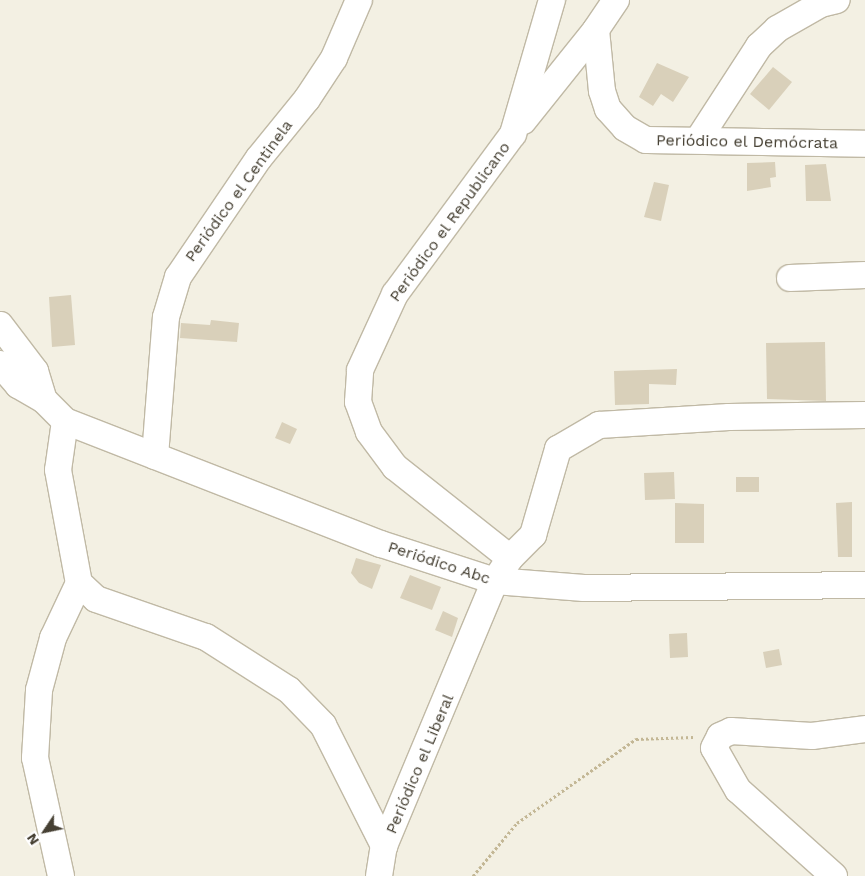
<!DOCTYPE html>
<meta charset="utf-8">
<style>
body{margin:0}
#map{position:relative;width:865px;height:876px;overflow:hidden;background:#f3f0e3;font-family:"Work Sans",sans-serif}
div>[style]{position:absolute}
.building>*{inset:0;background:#d9d0ba}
.path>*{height:3px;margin-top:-1.5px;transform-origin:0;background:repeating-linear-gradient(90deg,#c3b795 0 2.5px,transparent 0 5px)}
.roads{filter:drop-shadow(1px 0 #c0b9a5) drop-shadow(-1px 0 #c0b9a5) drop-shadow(0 1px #c0b9a5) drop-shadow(0 -1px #c0b9a5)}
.minor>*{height:26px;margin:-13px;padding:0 13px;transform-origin:13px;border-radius:13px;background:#fff}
span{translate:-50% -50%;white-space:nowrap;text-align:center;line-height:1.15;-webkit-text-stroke:4.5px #fff;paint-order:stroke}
.street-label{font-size:16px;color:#464033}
.north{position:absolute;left:20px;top:806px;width:50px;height:50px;-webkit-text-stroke:4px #fff;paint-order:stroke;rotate:236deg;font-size:14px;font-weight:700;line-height:20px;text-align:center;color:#464033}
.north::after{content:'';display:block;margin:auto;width:18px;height:22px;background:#464033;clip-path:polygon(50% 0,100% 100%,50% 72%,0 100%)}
</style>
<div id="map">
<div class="building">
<div style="clip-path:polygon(657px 63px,689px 77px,673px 102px,661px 94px,653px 106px,639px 97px)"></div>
<div style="clip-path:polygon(773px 67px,792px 82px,769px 110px,750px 94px)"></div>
<div style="clip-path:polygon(775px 162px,776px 177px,770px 178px,771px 187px,747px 191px,747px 163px)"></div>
<div style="clip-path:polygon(826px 164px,831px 201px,806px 201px,805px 165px)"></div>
<div style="clip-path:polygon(654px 182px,669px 185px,661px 221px,644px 217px)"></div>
<div style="clip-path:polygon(71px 295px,75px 345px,52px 347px,49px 297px)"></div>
<div style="clip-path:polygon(211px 320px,239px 323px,237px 342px,180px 338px,181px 323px,210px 325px)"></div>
<div style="clip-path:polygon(825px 342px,826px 401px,767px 399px,766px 343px)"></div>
<div style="clip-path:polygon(677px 369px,676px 385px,649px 384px,649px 404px,615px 405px,614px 371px)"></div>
<div style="clip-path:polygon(282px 422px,297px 429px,290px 444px,275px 438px)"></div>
<div style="clip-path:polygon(674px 472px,675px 499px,645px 500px,644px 473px)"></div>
<div style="clip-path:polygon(736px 477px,759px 477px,759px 492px,736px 492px)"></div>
<div style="clip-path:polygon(852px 502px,852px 557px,838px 557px,836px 503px)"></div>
<div style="clip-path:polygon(675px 503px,704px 504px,704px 543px,675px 543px)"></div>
<div style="clip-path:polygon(356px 558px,381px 565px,372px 589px,359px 583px,351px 573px)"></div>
<div style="clip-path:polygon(410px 575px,441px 587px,432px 610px,400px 598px)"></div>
<div style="clip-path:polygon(443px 611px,458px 618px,452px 637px,435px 630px)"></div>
<div style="clip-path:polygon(687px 633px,688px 657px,670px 658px,669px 634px)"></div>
<div style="clip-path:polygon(779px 649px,782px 665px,766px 668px,763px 652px)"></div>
</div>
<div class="path">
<div style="left:473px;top:876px;width:69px;rotate:-50.3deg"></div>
<div style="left:517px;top:823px;width:146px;rotate:-35.2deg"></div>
<div style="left:636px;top:739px;width:57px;rotate:-2deg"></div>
</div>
<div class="roads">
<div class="minor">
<div style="left:616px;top:0;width:36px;rotate:124deg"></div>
<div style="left:596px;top:30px;width:61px;rotate:84.4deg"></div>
<div style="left:602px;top:91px;width:19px;rotate:72deg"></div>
<div style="left:608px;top:109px;width:25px;rotate:48deg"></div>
<div style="left:625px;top:128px;width:24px;rotate:30deg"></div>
<div style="left:646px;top:140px;width:219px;rotate:1deg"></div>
<div style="left:523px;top:121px;width:117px;rotate:-51.3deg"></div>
<div style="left:698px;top:140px;width:112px;rotate:-57deg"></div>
<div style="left:759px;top:46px;width:25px;rotate:-43deg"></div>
<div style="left:777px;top:29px;width:51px;rotate:-29.6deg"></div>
<div style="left:821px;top:4px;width:16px;rotate:-14deg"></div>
<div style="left:790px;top:278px;width:75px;rotate:-2.3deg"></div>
<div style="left:0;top:325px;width:58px;rotate:52.7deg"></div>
<div style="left:35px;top:371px;width:30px;rotate:73deg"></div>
<div style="left:0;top:364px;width:28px;rotate:49deg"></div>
<div style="left:18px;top:385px;width:30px;rotate:30deg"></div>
<div style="left:44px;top:400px;width:30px;rotate:45deg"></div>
<div style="left:65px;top:421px;width:339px;rotate:21.3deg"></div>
<div style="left:381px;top:544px;width:120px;rotate:18deg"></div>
<div style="left:495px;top:581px;width:89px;rotate:4.5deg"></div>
<div style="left:584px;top:588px;width:281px;rotate:-0.6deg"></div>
<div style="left:65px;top:421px;width:49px;rotate:98.1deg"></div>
<div style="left:58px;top:470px;width:115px;rotate:79.5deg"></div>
<div style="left:79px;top:583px;width:23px;rotate:43deg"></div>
<div style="left:96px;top:599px;width:116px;rotate:19.1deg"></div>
<div style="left:206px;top:637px;width:98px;rotate:32.6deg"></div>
<div style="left:289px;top:690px;width:49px;rotate:45.8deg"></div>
<div style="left:323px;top:725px;width:136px;rotate:63.2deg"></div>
<div style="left:155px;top:456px;width:139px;rotate:-85.5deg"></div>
<div style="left:166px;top:317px;width:42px;rotate:-73.3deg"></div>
<div style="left:178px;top:277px;width:144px;rotate:-55.8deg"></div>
<div style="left:259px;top:158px;width:76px;rotate:-50.9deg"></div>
<div style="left:307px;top:99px;width:49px;rotate:-56.6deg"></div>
<div style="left:334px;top:58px;width:63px;rotate:-66.7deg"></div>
<div style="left:510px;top:558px;width:147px;rotate:-141.6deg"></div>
<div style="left:395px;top:467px;width:44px;rotate:-126.6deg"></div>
<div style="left:369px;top:432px;width:32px;rotate:-110deg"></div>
<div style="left:358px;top:402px;width:32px;rotate:-86deg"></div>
<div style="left:360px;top:370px;width:84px;rotate:-65.3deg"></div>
<div style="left:395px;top:294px;width:199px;rotate:-53.6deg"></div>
<div style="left:513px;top:134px;width:140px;rotate:-73.8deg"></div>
<div style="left:61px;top:876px;width:121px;rotate:-102.4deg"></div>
<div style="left:35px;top:758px;width:68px;rotate:-86.6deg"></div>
<div style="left:39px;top:690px;width:54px;rotate:-74.9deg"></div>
<div style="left:53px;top:638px;width:61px;rotate:-64.7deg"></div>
<div style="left:379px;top:876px;width:30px;rotate:-81deg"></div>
<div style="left:384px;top:846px;width:287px;rotate:-67.3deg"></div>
<div style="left:495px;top:581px;width:27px;rotate:-57deg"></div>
<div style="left:510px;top:558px;width:33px;rotate:-45deg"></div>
<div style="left:533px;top:535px;width:90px;rotate:-73.8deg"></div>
<div style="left:558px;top:449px;width:48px;rotate:-30.3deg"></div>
<div style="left:599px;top:425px;width:130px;rotate:-3.5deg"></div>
<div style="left:729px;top:417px;width:136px;rotate:-0.8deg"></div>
<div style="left:834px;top:876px;width:129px;rotate:-138.1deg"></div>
<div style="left:738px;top:790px;width:48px;rotate:-119.7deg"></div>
<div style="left:714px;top:748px;width:13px;rotate:-63deg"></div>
<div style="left:720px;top:736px;width:12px;rotate:-24deg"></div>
<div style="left:731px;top:731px;width:81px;rotate:3.5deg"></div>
<div style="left:812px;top:736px;width:53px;rotate:-7.5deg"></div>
</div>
</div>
<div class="street-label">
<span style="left:747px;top:142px;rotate:1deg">Periódico el Demócrata</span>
<span style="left:239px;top:191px;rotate:-54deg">Periódico el Centinela</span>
<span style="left:450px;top:222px;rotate:-54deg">Periódico el Republicano</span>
<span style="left:439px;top:563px;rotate:18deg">Periódico Abc</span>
<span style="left:420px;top:764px;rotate:-67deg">Periódico el Liberal</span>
</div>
<div class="north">N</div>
</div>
